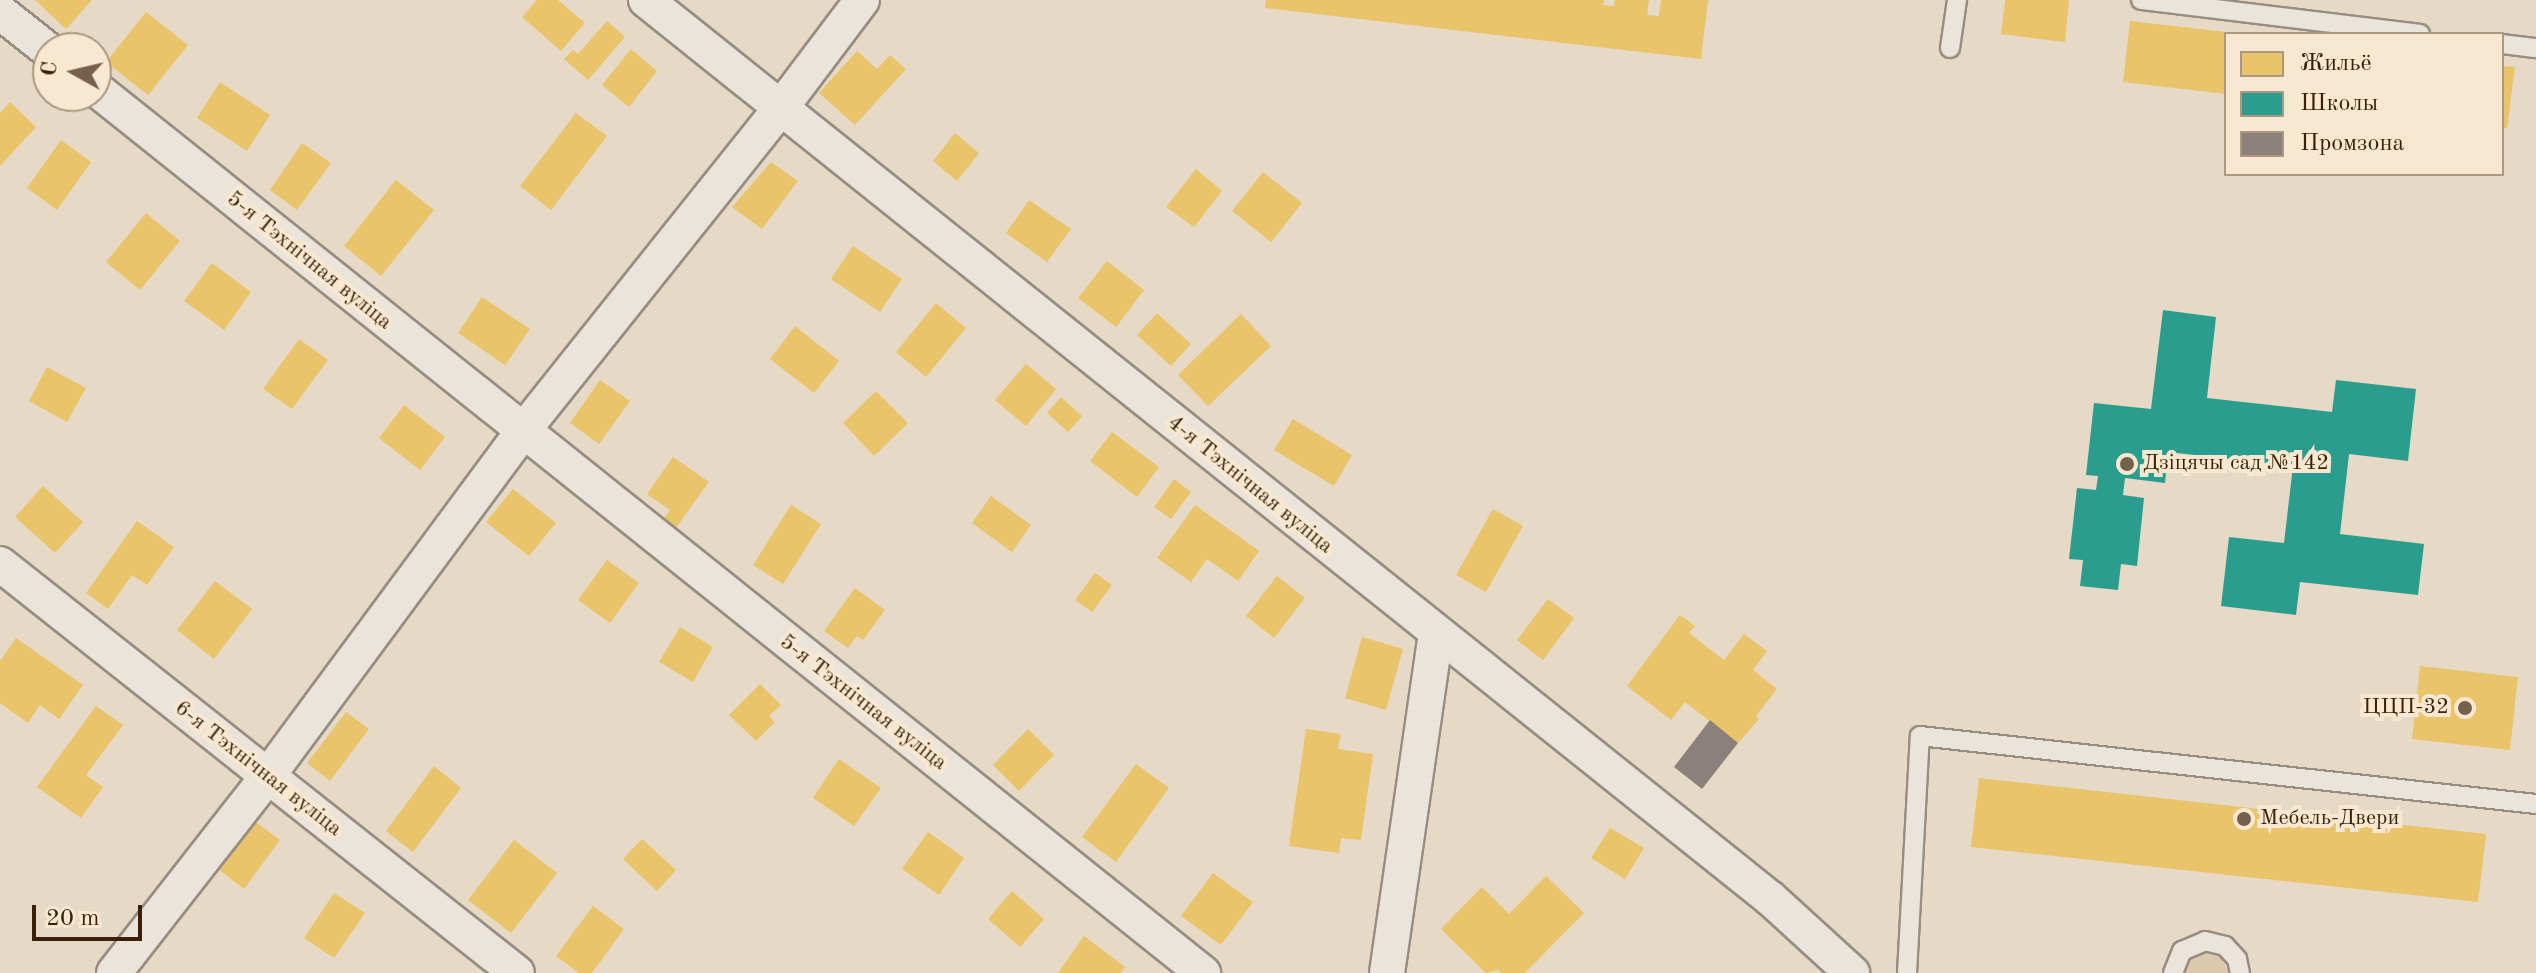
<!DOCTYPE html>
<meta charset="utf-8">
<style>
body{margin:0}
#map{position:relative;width:2536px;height:973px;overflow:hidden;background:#e6d9c6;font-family:"Old Standard TT",serif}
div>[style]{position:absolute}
.green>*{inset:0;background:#dcc9ae}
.homes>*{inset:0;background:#e9c46a}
.schools>*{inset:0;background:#2a9d8f}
.industry>*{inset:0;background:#8a817c}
.roads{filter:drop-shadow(2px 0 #978d80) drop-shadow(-2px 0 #978d80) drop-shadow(0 2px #978d80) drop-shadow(0 -2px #978d80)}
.lane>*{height:18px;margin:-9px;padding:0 9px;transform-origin:9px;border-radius:9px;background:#eae4da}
.street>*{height:34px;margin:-17px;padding:0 17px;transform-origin:17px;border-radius:17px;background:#eae4da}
.dots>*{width:22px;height:22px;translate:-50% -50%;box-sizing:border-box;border:4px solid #f8e8d1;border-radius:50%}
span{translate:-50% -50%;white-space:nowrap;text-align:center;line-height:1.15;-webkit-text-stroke:8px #f8e8d1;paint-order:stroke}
.street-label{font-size:22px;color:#3a1f09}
.poi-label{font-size:22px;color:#3a1f09}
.left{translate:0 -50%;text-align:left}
.right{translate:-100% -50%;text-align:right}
.legend{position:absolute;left:2224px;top:32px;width:280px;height:144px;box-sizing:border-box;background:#f8e8d1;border:2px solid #ac9881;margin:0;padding:10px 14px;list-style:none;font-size:24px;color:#3a1f09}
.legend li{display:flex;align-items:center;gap:16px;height:40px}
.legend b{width:40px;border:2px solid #ac9881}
.north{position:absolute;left:32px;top:32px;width:80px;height:80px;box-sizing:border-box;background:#f8e8d1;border:2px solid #ac9881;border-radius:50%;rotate:278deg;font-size:22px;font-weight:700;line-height:32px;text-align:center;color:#3a1f09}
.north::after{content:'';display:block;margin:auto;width:28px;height:36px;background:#76604b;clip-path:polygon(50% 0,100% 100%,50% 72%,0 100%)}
.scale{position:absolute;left:32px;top:905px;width:110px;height:36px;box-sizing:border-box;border:4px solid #3a1f09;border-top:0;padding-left:10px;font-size:24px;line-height:28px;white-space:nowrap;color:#3a1f09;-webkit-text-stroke:6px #f8e8d1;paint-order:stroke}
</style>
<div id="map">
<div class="green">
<div style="clip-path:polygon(2201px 952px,2221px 957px,2229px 973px,2183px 973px,2192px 956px)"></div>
</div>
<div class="homes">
<div style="clip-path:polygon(35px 0,92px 0,66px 29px)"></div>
<div style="clip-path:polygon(537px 0,558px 0,585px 23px,561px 51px,522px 17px)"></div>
<div style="clip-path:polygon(1266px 0,1604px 0,1603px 5px,1614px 6px,1615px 0,1649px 0,1647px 15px,1659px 16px,1661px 0,1708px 0,1701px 59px,1265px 8px)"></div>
<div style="clip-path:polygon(2005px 0,2069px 0,2065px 42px,2001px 34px)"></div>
<div style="clip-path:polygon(146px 12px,188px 45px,148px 95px,106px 62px)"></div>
<div style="clip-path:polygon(607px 21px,625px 37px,588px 80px,564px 59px,573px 50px,578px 54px)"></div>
<div style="clip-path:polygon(2130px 21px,2226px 32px,2226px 94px,2123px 82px)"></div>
<div style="clip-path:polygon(631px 49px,657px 71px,629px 107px,602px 85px)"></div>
<div style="clip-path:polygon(857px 51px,877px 69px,890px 55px,906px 69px,855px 125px,819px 93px)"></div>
<div style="clip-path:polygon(2502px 66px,2515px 67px,2507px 128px,2502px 128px)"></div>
<div style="clip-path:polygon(220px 82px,270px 115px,247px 151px,197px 118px)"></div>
<div style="clip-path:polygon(10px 102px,36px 127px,0 166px,0 113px)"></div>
<div style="clip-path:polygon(576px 113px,607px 136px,551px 210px,520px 186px)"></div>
<div style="clip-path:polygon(955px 133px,979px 153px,957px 181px,933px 161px)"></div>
<div style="clip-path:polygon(61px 140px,91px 162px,57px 210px,27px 188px)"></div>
<div style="clip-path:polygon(302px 143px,331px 163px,297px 210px,270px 190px)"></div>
<div style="clip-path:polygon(771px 162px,798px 181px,762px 229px,732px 207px)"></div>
<div style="clip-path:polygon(1196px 169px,1222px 191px,1194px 227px,1166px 207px)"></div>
<div style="clip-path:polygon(1263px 172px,1302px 203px,1271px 242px,1232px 211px)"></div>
<div style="clip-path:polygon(396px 180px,434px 210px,381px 276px,344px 246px)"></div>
<div style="clip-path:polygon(1029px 200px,1071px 229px,1047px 262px,1006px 233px)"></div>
<div style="clip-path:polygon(146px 213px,180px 241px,140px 290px,106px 262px)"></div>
<div style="clip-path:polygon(853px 246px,902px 279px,880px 312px,831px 279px)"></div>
<div style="clip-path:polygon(1107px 261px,1144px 290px,1116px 327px,1078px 298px)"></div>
<div style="clip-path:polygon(212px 263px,251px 292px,224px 330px,184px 301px)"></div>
<div style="clip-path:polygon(482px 297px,530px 329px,505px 365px,458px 333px)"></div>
<div style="clip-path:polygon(936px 303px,966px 328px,926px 377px,896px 352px)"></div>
<div style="clip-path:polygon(1157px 313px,1191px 344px,1171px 366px,1137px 335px)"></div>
<div style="clip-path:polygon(1241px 314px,1271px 346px,1208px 406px,1178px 375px)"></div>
<div style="clip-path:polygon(795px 326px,839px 361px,814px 393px,770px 359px)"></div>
<div style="clip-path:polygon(299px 339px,328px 360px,292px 409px,263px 389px)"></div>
<div style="clip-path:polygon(1026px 364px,1056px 389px,1026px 426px,995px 400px)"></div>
<div style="clip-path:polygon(47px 367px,86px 388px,67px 422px,29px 401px)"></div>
<div style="clip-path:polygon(600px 380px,630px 401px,599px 444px,570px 423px)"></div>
<div style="clip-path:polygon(876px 391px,908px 423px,874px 456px,843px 423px)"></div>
<div style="clip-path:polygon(1061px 397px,1082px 416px,1068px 432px,1047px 413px)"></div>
<div style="clip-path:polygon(404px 405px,445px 437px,420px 470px,379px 438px)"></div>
<div style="clip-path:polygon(1293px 419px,1352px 455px,1334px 486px,1274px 450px)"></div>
<div style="clip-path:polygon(1112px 432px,1159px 467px,1137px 497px,1090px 461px)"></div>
<div style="clip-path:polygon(673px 457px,709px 482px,675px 529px,663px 520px,670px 510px,647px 494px)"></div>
<div style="clip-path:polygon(1174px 479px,1191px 492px,1171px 519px,1154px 507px)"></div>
<div style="clip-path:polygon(43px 486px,83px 522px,55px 553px,15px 517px)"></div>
<div style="clip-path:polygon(513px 489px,556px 523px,529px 556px,486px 522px)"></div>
<div style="clip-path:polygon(991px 496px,1031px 525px,1012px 552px,972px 523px)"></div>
<div style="clip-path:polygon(791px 505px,821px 524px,783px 584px,753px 565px)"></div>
<div style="clip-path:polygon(1195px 505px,1259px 551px,1238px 581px,1207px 559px,1191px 582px,1157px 558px)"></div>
<div style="clip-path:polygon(1493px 509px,1523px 526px,1486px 592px,1456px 575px)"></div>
<div style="clip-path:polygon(137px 521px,174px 547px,147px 585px,132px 575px,108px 609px,86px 593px)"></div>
<div style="clip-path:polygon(607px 560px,639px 583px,610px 623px,578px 600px)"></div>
<div style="clip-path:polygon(1095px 573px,1112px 585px,1092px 612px,1075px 600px)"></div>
<div style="clip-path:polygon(1277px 576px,1305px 598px,1274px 638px,1246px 616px)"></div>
<div style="clip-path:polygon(215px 581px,252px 609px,214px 659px,177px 630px)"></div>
<div style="clip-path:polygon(855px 588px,885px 610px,863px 640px,857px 636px,848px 648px,824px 631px)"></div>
<div style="clip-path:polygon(1548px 599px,1574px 618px,1543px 660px,1517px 640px)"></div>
<div style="clip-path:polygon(1680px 615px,1695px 626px,1689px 633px,1724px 660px,1744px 634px,1767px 651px,1753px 670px,1777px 689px,1756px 716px,1759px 719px,1738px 743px,1685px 702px,1671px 720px,1627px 686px)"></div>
<div style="clip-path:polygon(680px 627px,713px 647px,693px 682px,659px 662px)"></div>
<div style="clip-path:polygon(1362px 637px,1403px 649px,1386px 710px,1345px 698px)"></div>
<div style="clip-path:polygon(16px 638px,83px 685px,59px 719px,40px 705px,28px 723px,0 703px,0 661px)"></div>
<div style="clip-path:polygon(2420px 666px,2518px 677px,2510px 750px,2412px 739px)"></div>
<div style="clip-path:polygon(760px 684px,781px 705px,769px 716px,775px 722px,756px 741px,729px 715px)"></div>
<div style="clip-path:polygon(96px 706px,123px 725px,86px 775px,103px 787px,81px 818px,37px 787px)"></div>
<div style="clip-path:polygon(346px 712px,369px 729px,330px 781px,307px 763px)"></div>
<div style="clip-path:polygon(1028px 729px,1054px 755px,1019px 791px,993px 765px)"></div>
<div style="clip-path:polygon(1306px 729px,1341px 734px,1338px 749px,1373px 754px,1361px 840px,1341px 838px,1339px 853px,1289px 846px)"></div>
<div style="clip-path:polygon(839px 759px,881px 788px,854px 826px,813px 798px)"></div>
<div style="clip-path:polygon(1136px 764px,1169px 788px,1116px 862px,1082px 837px)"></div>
<div style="clip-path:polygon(434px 766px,461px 788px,413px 852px,386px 831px)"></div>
<div style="clip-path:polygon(1979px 778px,2486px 834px,2478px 902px,1971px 847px)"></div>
<div style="clip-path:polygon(250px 818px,280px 840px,244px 889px,214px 866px)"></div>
<div style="clip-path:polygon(1610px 828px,1644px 848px,1625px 879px,1591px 858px)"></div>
<div style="clip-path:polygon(928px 832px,964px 858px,939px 895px,902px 869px)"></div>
<div style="clip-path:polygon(642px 839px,676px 870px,657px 891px,623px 859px)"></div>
<div style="clip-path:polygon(514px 840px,557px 873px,511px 933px,468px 900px)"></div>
<div style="clip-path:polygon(1213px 873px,1253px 902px,1221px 945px,1181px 916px)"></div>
<div style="clip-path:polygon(1546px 876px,1584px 913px,1525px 973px,1501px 973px,1498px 970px,1486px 973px,1441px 929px,1482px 887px,1509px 914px)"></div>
<div style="clip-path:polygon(1012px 891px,1044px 919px,1020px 947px,988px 919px)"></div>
<div style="clip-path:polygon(334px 893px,365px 913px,334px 958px,304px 938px)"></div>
<div style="clip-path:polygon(593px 906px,624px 929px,592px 973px,579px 973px,556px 956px)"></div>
<div style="clip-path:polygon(1084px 936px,1125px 967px,1121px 973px,1058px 973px)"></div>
</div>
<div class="schools">
<div style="clip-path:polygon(2163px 310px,2216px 317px,2207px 398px,2332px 412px,2336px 380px,2416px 389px,2408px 461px,2349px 454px,2340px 534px,2424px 544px,2418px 595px,2300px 582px,2296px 615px,2221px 606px,2229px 537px,2284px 543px,2293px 466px,2168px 452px,2165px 483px,2125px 478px,2123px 495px,2144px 498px,2137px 566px,2121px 564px,2118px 590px,2080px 586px,2083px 560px,2069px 559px,2077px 488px,2096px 490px,2098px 476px,2086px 475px,2094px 403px,2151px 409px)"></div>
</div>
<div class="industry">
<div style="clip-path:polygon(1710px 720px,1738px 743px,1702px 789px,1674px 767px)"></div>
</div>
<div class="roads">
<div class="lane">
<div style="left:2141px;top:0;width:281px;rotate:6.9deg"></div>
<div style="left:2502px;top:44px;width:34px;rotate:7deg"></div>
<div style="left:1950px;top:48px;width:49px;rotate:-81.7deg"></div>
<div style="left:1907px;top:973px;width:237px;rotate:-86.9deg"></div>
<div style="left:1920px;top:736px;width:620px;rotate:6.3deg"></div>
<div style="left:2173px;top:973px;width:24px;rotate:-68deg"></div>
<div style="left:2182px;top:951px;width:25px;rotate:-23deg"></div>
<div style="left:2205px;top:941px;width:21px;rotate:14deg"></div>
<div style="left:2225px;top:946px;width:18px;rotate:47deg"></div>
<div style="left:2237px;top:959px;width:14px;rotate:78deg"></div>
</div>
<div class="street">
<div style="left:646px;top:0;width:1440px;rotate:38.63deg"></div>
<div style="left:1771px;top:899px;width:110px;rotate:42.4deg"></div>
<div style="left:0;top:12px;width:61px;rotate:38.4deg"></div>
<div style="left:96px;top:89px;width:1417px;rotate:38.61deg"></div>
<div style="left:0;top:564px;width:659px;rotate:38.35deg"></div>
<div style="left:114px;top:973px;width:249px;rotate:-52deg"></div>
<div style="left:267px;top:777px;width:429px;rotate:-53.5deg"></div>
<div style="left:522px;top:432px;width:413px;rotate:-51.4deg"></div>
<div style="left:780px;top:109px;width:136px;rotate:-53deg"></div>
<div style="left:1387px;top:973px;width:343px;rotate:-81.8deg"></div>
</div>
</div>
<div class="dots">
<div style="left:2127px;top:464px;background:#76604b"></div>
<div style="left:2465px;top:708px;background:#76604b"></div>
<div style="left:2244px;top:819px;background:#76604b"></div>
</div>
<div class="street-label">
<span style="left:309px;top:261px;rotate:39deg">5-я Тэхнічная вуліца</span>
<span style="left:1250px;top:485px;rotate:39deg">4-я Тэхнічная вуліца</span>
<span style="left:863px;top:703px;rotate:38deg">5-я Тэхнічная вуліца</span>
<span style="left:258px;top:769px;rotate:38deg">6-я Тэхнічная вуліца</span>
</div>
<div class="poi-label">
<span class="left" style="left:2143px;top:464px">Дзіцячы сад №142</span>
<span class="right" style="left:2449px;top:708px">ЦЦП-32</span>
<span class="left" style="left:2260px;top:819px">Мебель-Двери</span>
</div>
<ul class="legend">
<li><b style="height:22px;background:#e9c46a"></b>Жильё</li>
<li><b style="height:22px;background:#2a9d8f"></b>Школы</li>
<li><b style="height:22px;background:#8a817c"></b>Промзона</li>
</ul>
<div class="north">С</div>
<div class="scale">20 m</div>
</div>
